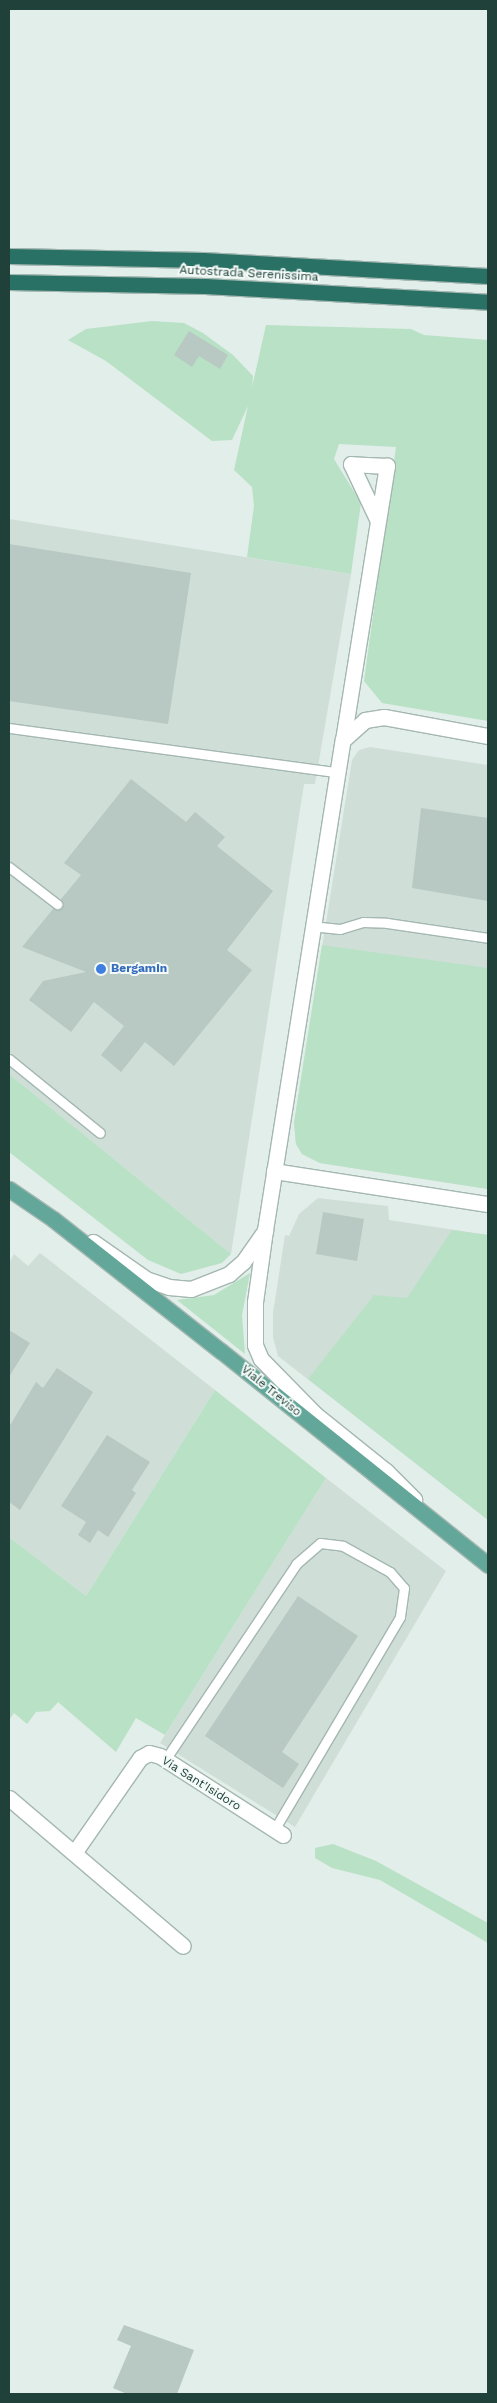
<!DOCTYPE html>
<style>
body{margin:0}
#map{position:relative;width:497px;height:2403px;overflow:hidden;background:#e2eee9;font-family:"Work Sans",sans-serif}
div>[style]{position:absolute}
.built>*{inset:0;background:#d0ded8}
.green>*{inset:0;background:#b9e1c6}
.building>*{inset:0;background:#b7c9c2}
.roads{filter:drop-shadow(1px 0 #a4b7b1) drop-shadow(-1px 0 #a4b7b1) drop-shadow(0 1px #a4b7b1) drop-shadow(0 -1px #a4b7b1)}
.lane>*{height:9px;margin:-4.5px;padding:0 4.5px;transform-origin:4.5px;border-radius:4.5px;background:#fff}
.street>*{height:15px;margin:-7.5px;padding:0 7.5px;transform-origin:7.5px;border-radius:7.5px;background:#fff}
.primary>*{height:15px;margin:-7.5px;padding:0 7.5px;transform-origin:7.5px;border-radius:7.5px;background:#62a799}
.highway>*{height:15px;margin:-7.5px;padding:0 7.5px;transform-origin:7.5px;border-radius:7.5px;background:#297065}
.dots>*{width:14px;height:14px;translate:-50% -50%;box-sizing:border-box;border:2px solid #f3faf7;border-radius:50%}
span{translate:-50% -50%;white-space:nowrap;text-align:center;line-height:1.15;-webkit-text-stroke:4px #f3faf7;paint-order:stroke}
.street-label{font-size:12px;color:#20413a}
.shop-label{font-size:12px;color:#366cbe;font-weight:700}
.left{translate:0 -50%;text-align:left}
.frame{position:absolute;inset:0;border:10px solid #20413a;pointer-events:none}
</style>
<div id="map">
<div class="built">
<div style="clip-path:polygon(9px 519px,351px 574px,315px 784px,304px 784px,231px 1254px,9px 1074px)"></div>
<div style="clip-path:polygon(370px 747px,488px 765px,488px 1189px,320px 1163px,302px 1154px,296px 1144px,294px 1123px,352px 760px,359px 750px)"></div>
<div style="clip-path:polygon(318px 1198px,388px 1206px,389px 1220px,488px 1235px,488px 1520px,278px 1356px,273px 1337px,273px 1313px,285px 1235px,289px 1236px,299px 1214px)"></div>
<div style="clip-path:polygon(40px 1253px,215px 1390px,86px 1596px,9px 1537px,9px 1263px,14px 1254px,28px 1266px)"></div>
<div style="clip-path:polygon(326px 1478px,446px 1571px,295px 1827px,160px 1743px)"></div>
</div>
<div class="green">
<div style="clip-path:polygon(152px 321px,184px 323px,203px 333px,233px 355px,253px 376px,252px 387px,266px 325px,411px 329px,424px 335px,488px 340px,488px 721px,382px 703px,364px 681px,396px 447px,339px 444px,334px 459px,361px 503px,351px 574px,247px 557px,254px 506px,252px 487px,234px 470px,248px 406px,232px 440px,212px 441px,106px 361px,68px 340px,86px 329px)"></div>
<div style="clip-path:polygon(322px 945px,488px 968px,488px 1189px,320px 1163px,302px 1154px,296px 1144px,294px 1123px)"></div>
<div style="clip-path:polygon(9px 1074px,231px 1254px,222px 1263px,181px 1274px,148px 1260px,9px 1152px)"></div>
<div style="clip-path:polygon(452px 1230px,488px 1235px,488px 1520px,308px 1379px,374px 1295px,407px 1298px)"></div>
<div style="clip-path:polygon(250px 1273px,242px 1315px,245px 1354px,177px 1300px,214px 1295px)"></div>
<div style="clip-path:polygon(215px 1390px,326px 1478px,165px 1735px,136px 1718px,116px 1752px,58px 1702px,50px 1711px,36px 1712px,27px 1724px,14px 1713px,9px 1720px,9px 1537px,86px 1596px)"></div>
<div style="clip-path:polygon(333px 1844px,376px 1861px,488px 1923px,488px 1943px,380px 1880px,332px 1868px,315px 1858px,315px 1848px)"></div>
</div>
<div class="building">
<div style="clip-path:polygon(189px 331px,228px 355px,220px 369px,199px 356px,192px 367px,174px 355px)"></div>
<div style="clip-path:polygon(9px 544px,191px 573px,168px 724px,9px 701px)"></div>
<div style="clip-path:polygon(131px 779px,186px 822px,195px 812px,225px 837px,217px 846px,273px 891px,227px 950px,252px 970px,174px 1066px,145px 1042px,121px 1072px,101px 1055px,124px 1026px,94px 1002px,71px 1032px,29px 1000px,43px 981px,86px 972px,22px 947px,53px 909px,62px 907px,61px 899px,81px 875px,64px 863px)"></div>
<div style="clip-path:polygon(421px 808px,488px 818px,488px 901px,412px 888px)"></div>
<div style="clip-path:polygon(323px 1212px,364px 1219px,357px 1261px,316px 1254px)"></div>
<div style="clip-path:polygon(9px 1330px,30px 1343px,9px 1377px)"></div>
<div style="clip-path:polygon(57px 1368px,93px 1392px,20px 1510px,9px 1502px,9px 1427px,36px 1382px,43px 1388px)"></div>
<div style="clip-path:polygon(107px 1435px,150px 1462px,132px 1490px,136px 1493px,108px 1537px,98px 1530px,90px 1543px,78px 1535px,86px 1522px,61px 1506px)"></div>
<div style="clip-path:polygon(298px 1596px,358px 1636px,282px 1752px,299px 1764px,283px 1788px,205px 1736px)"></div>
<div style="clip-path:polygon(124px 2325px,194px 2350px,177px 2394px,127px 2394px,113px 2388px,131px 2346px,117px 2340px)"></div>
</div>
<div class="roads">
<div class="lane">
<div style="left:9px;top:728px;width:330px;rotate:7.7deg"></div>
<div style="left:9px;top:867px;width:61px;rotate:37.6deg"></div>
<div style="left:311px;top:926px;width:29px;rotate:6deg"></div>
<div style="left:340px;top:929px;width:24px;rotate:-17deg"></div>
<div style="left:363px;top:922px;width:24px;rotate:2deg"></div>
<div style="left:387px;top:923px;width:102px;rotate:8.4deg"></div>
<div style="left:9px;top:1059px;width:117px;rotate:39.1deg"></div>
<div style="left:165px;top:1760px;width:236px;rotate:-56.2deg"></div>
<div style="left:296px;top:1564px;width:32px;rotate:-41deg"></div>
<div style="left:320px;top:1543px;width:23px;rotate:7deg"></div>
<div style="left:343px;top:1546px;width:54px;rotate:29deg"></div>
<div style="left:390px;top:1572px;width:21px;rotate:49deg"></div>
<div style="left:404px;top:1588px;width:29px;rotate:98deg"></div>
<div style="left:400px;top:1617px;width:247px;rotate:120.6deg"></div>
</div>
<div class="street">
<div style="left:351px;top:464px;width:61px;rotate:64.7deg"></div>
<div style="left:343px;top:740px;width:278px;rotate:-80.9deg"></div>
<div style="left:387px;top:466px;width:36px;rotate:-177deg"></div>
<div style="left:274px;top:1171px;width:217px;rotate:8.8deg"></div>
<div style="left:265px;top:1230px;width:496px;rotate:-81deg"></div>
<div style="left:343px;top:740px;width:30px;rotate:-42deg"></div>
<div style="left:365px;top:720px;width:19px;rotate:-9deg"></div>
<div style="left:384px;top:717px;width:106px;rotate:10.4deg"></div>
<div style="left:93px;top:1242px;width:65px;rotate:34.9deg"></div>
<div style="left:146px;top:1279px;width:24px;rotate:19deg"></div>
<div style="left:169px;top:1287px;width:22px;rotate:5deg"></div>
<div style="left:191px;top:1289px;width:41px;rotate:-21.5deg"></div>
<div style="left:229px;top:1274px;width:18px;rotate:-41deg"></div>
<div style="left:243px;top:1262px;width:39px;rotate:-55deg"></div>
<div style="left:265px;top:1230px;width:73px;rotate:97.9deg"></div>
<div style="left:255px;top:1302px;width:43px;rotate:90deg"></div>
<div style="left:255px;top:1345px;width:15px;rotate:67deg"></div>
<div style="left:261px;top:1359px;width:77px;rotate:45.5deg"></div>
<div style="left:315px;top:1414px;width:91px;rotate:38.8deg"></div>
<div style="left:386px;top:1471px;width:40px;rotate:45deg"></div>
<div style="left:9px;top:1798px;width:228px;rotate:40.4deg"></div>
<div style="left:74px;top:1853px;width:116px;rotate:-55.2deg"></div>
<div style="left:140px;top:1758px;width:10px;rotate:-29deg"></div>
<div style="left:149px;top:1753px;width:11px;rotate:15deg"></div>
<div style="left:160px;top:1756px;width:146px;rotate:32.7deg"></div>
</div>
<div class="primary">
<div style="left:9px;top:1189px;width:53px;rotate:34.3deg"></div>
<div style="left:53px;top:1219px;width:214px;rotate:38.2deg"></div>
<div style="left:221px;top:1351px;width:342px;rotate:38.7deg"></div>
</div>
<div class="highway">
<div style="left:9px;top:256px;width:194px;rotate:1.2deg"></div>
<div style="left:203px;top:260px;width:285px;rotate:3.2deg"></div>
<div style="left:9px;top:282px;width:196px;rotate:1.2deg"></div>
<div style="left:205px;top:286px;width:283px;rotate:3.2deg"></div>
</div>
</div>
<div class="dots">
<div style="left:101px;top:969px;background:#3f7fe0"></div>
</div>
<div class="street-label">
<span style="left:249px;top:274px;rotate:3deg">Autostrada Serenissima</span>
<span style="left:271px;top:1391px;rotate:39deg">Viale Treviso</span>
<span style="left:201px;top:1784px;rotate:32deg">Via Sant'Isidoro</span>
</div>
<div class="shop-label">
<span class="left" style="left:111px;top:969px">Bergamin</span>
</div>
<div class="frame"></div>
</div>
